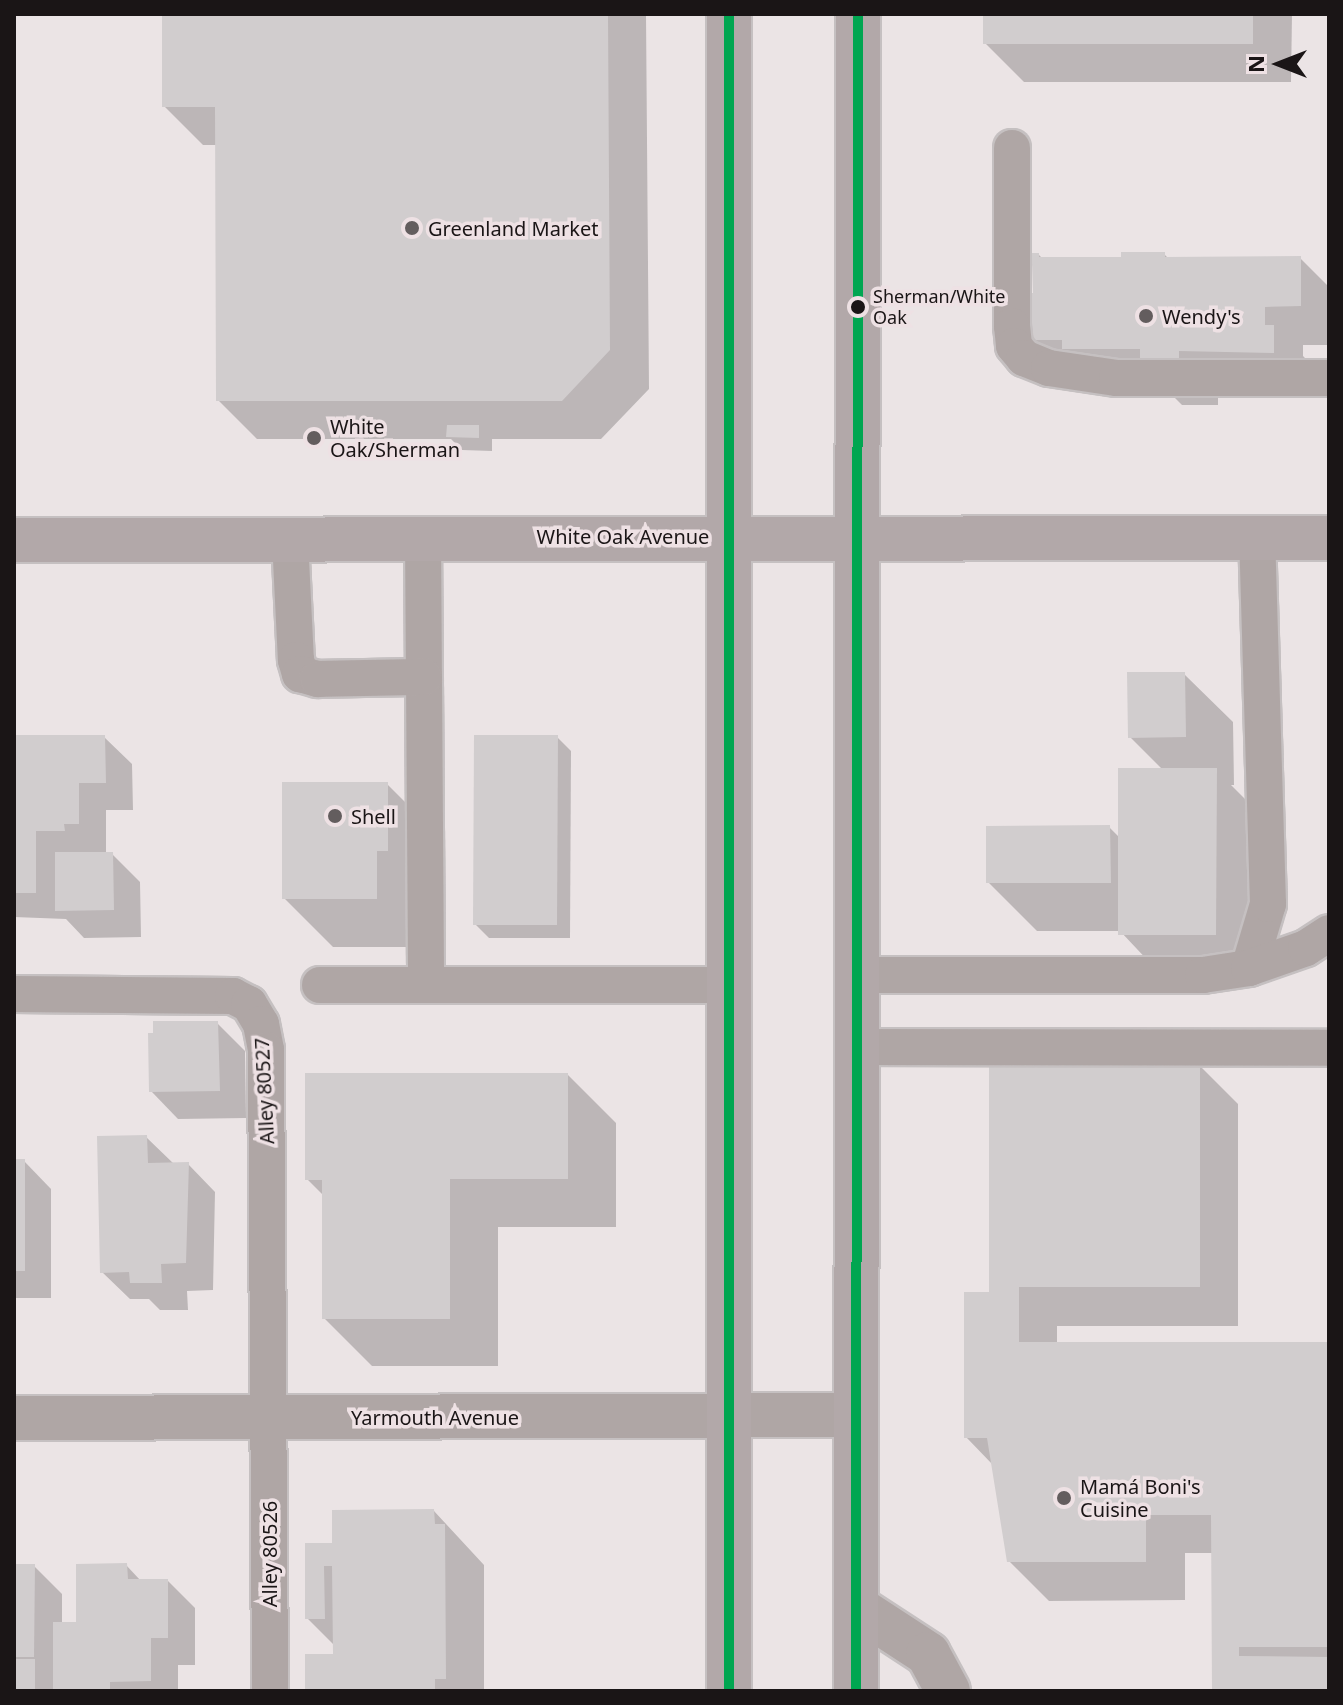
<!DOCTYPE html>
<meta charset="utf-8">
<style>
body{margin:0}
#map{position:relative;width:1343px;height:1705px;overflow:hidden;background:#ebe4e5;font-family:"Noto Sans",sans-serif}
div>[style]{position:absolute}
.shadow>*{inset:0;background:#0003}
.building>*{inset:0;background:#d1cdce}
.roads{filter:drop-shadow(2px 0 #c5c0c1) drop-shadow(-2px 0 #c5c0c1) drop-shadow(0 2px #c5c0c1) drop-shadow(0 -2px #c5c0c1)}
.service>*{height:36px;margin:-18px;padding:0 18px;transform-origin:18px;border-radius:18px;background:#afa6a5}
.minor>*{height:44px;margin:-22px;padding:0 22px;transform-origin:22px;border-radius:22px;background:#afa6a5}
.primary>*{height:44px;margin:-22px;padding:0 22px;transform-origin:22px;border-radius:22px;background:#b2a8a9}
.bus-1>*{height:10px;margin:-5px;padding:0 5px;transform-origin:5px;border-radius:5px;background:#00a651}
.dots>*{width:22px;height:22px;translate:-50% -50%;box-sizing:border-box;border:4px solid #eee1e4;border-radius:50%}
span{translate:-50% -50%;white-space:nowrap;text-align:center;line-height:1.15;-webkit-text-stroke:7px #eee1e4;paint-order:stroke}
.bus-label{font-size:18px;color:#1a1516}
.left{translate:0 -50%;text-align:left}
.poi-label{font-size:20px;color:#1a1516}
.street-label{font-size:20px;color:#1a1516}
.frame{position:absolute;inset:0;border:16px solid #1a1516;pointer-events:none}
.north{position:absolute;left:1239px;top:24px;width:80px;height:80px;-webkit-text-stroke:6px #eee1e4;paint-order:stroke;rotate:270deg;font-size:22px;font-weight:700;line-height:32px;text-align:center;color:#1a1516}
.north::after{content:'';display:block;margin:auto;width:28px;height:36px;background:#1a1516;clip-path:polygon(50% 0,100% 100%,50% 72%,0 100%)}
</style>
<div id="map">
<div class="shadow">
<div style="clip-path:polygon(164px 14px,646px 14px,649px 389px,601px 439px,492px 439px,492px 451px,462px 450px,451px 439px,257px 439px,218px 400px,217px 145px,203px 145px,164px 106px)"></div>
<div style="clip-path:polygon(984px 14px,1292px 14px,1291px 82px,1024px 82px,985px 43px)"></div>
<div style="clip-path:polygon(1164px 254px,1169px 259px,1300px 258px,1329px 287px,1329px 345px,1303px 345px,1303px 356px,1313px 366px,1218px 389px,1218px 405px,1182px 405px,1164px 387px,1068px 378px,1029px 339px,1035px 295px,1034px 267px,1029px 262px,1039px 255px,1043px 259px,1123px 259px)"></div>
<div style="clip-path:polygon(1184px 674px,1233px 722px,1234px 785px,1231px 785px,1265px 819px,1264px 983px,1169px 983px,1120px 931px,1037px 931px,988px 882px,1109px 827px,1120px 838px,1163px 770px,1130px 737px)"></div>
<div style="clip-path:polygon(14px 737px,104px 737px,132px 764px,133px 810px,106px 810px,106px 854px,112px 854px,140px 882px,141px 937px,84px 938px,66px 919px,14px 917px)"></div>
<div style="clip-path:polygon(557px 737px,571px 751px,570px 938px,489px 938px,475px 924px)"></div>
<div style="clip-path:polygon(387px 784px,436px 833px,425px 947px,333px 947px,284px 898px)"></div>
<div style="clip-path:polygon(217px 1023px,245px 1051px,246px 1118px,178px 1119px,151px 1091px)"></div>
<div style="clip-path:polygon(1199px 1065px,1238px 1104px,1238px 1326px,1057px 1326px,1057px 1344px,1329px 1344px,1329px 1691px,1214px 1691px,1213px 1553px,1185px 1553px,1185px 1600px,1049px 1601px,1009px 1561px,993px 1465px,966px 1437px,991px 1294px)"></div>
<div style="clip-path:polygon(568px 1075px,616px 1123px,616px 1227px,498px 1227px,498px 1366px,372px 1366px,324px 1318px,324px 1196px,307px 1179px)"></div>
<div style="clip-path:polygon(146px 1137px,174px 1164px,188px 1164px,215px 1192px,213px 1290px,187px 1291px,188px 1310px,160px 1310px,149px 1299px,130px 1299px,102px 1272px)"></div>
<div style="clip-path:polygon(14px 1161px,24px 1161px,51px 1189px,51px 1298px,14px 1298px)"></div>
<div style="clip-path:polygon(434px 1511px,484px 1565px,484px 1691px,307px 1691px,335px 1656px,335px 1646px,307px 1618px,307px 1545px,334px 1545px)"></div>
<div style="clip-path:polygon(126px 1565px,141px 1581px,168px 1581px,195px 1608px,195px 1665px,178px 1665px,178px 1691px,14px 1691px,14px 1566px,34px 1566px,62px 1594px,62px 1624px,78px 1624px)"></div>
</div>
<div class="building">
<div style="clip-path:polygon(162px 14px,608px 14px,610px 350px,562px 401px,216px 401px,215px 107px,162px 107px)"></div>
<div style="clip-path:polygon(983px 14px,1253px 14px,1253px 44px,983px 44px)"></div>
<div style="clip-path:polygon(1121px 252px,1165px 252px,1165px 257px,1301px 256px,1301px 306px,1265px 307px,1265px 325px,1274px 325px,1274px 353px,1179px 351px,1179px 367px,1140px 367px,1140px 349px,1062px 349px,1062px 340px,1027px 340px,1027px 293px,1033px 293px,1032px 263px,1027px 263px,1027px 253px,1039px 253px,1039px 257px,1121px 257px)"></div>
<div style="clip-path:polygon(447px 425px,479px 425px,479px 438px,446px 437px)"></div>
<div style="clip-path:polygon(1127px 672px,1185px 672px,1186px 737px,1128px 738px)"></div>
<div style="clip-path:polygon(14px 735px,105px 735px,106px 783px,79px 783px,79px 824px,64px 824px,65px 831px,36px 831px,36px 893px,14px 893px)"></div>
<div style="clip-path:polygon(474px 735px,558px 735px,557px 925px,473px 925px)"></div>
<div style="clip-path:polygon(1118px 768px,1217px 768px,1216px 935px,1118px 935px)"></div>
<div style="clip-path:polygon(282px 782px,388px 782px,388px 851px,377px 851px,377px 899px,282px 899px)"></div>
<div style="clip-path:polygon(1110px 825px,1111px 883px,986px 883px,986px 826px)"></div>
<div style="clip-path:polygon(55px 852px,113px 852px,114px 910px,55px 911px)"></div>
<div style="clip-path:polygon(153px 1021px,218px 1021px,220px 1091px,149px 1092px,148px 1033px,153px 1033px)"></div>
<div style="clip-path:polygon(989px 1063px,1200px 1063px,1200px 1287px,1019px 1287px,1019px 1342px,1329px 1342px,1329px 1647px,1239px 1647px,1239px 1656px,1329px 1657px,1329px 1691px,1212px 1691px,1211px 1515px,1146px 1515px,1146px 1562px,1007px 1562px,987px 1438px,964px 1438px,964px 1292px,989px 1292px)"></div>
<div style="clip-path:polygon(305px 1073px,568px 1073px,568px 1179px,450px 1179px,450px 1319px,322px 1319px,322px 1180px,305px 1180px)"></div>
<div style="clip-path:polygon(147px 1135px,148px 1163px,189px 1162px,186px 1263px,161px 1264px,162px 1283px,130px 1283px,129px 1272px,100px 1273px,97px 1136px)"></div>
<div style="clip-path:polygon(14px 1159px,25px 1159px,25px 1271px,14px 1271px)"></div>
<div style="clip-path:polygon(434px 1509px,435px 1524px,445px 1524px,446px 1679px,435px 1679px,435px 1691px,305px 1691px,305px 1654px,333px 1654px,332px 1566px,324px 1566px,325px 1619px,305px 1619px,305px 1543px,332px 1543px,332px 1510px)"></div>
<div style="clip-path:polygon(127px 1563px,128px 1579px,168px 1579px,168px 1638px,151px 1638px,151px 1681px,110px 1682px,110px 1691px,53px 1691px,53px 1622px,76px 1622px,76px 1564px)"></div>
<div style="clip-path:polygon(14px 1564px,35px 1564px,34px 1657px,14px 1657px)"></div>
<div style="clip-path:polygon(14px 1659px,35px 1659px,35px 1691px,14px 1691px)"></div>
</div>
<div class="roads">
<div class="service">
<div style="left:1012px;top:148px;width:178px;rotate:90deg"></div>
<div style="left:1012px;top:326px;width:20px;rotate:84deg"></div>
<div style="left:1014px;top:346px;width:16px;rotate:50deg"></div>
<div style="left:1024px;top:358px;width:27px;rotate:22deg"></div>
<div style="left:1049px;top:368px;width:69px;rotate:8.4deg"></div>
<div style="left:1117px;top:378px;width:212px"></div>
<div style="left:423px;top:538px;width:447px;rotate:89.6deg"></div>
<div style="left:290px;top:539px;width:121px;rotate:87.2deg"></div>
<div style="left:296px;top:660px;width:15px;rotate:74deg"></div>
<div style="left:300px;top:674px;width:19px;rotate:16deg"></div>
<div style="left:318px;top:679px;width:106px;rotate:-1.1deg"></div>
<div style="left:1249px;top:968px;width:67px;rotate:-73.5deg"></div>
<div style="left:1268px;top:904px;width:368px;rotate:-91.7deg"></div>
<div style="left:858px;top:975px;width:345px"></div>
<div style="left:1203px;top:975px;width:47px;rotate:-8.7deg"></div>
<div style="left:1249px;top:968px;width:60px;rotate:-19.3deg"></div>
<div style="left:1306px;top:948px;width:27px;rotate:-33deg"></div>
<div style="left:320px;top:985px;width:409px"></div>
<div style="left:14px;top:994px;width:219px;rotate:0.5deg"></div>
<div style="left:233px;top:996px;width:18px;rotate:27deg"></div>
<div style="left:249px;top:1004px;width:23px;rotate:59deg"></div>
<div style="left:261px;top:1024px;width:26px;rotate:79deg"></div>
<div style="left:266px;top:1050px;width:641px;rotate:89.64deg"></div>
<div style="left:858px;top:1047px;width:471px;rotate:0.1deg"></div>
</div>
<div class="minor">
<div style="left:14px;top:1418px;width:842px;rotate:-0.2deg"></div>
<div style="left:856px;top:1607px;width:86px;rotate:33.1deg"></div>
<div style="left:928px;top:1654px;width:42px;rotate:61.6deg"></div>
</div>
<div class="primary">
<div style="left:14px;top:540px;width:1315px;rotate:-0.09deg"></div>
<div style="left:729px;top:1691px;width:1677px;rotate:-90deg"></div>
<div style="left:856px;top:1691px;width:1677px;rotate:-89.93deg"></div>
</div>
</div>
<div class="bus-1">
<div style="left:729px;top:14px;width:1677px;rotate:90deg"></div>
<div style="left:856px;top:1691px;width:1677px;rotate:-89.93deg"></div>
</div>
<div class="dots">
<div style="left:412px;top:228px;background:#635d5e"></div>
<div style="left:858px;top:307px;background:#1a1516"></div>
<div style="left:1146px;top:316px;background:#635d5e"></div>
<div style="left:314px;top:438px;background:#635d5e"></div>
<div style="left:335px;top:816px;background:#635d5e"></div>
<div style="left:1064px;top:1498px;background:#635d5e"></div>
</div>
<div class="bus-label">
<span class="left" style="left:873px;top:307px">Sherman/White<br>Oak</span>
</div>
<div class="poi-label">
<span class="left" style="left:428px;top:228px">Greenland Market</span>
<span class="left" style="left:1162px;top:316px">Wendy's</span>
<span class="left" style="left:330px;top:438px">White<br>Oak/Sherman</span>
<span class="left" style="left:351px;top:816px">Shell</span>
<span class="left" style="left:1080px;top:1498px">Mamá Boni's<br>Cuisine</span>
</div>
<div class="street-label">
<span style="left:623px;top:536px">White Oak Avenue</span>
<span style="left:264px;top:1091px;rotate:-93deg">Alley 80527</span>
<span style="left:435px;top:1417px">Yarmouth Avenue</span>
<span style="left:269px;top:1554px;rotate:-90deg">Alley 80526</span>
</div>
<div class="frame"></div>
<div class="north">N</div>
</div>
